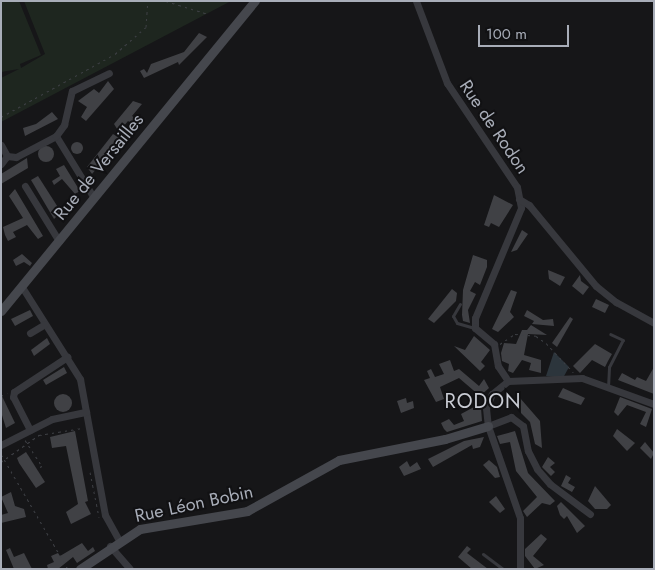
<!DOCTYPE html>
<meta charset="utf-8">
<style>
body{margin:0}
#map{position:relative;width:655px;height:570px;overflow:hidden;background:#161618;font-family:Jost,sans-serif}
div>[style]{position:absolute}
.green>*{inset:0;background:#1e261f}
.water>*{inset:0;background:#2c353c}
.building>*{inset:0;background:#404145}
.round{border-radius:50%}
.path>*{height:1px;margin-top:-0.5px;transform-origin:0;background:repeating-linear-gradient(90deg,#3d3f44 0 2.5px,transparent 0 6.5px)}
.lane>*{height:3px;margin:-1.5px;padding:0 1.5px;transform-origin:1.5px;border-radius:1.5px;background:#37383d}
.street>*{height:7px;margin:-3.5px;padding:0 3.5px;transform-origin:3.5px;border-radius:3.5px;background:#37383d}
.secondary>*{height:9px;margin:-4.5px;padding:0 4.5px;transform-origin:4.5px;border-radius:4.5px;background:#45474d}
span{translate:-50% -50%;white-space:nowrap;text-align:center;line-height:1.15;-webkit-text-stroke:4px #111113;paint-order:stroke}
.street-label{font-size:18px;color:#a8adb8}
.quarter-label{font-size:20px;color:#c9ccd4;letter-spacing:1px}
.frame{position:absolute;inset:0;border:2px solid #a8adb8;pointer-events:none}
.scale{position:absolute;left:478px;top:25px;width:91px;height:22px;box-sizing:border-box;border:2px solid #a8adb8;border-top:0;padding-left:6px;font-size:15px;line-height:18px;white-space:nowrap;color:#a8adb8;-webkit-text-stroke:4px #111113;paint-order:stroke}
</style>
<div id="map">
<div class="green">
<div style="clip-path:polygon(1px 1px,19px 1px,41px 55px,20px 64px,21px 68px,45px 54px,24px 1px,231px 1px,1px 122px,1px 78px,19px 69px,1px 72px)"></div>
</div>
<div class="water">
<div style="clip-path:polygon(554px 352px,569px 367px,563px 378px,546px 376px)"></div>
</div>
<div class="building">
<div style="clip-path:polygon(199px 33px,207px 37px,179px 65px,178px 62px,144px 78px,140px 71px,144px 69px,147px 73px,151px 64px,184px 52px)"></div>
<div style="clip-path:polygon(108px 81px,114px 89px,86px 121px,81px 117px,87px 107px,78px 101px,94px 89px,99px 93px)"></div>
<div style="clip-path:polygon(133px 101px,142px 104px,132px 116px,138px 120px,134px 125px,128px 121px,119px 132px,114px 124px)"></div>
<div style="clip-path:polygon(52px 112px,58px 119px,25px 136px,23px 128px,36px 124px)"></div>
<div style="clip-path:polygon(113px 134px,121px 139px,92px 174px,87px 167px)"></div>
<div class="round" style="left:71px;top:142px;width:12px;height:12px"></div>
<div class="round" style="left:38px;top:146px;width:16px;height:16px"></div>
<div style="clip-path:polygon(27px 158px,28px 168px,1px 184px,1px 174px)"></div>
<div style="clip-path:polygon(64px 165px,80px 191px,75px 194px,62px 179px,54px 185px,52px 181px,60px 176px,56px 169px)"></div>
<div style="clip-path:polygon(38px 176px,61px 212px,54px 219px,31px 180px)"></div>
<div style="clip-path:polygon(15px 189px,43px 236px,38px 239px,27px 225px,13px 232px,16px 237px,8px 241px,5px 235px,3px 227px,23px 218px,9px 196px)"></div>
<div style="clip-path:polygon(494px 195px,513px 205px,499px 227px,491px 223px,489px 227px,484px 225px)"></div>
<div style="clip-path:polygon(522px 230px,528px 234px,517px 250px,511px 252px)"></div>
<div style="clip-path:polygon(22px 254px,32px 263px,30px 266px,24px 262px,16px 266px,13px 260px)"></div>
<div style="clip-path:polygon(473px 255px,487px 260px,487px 267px,480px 285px,475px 282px,470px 291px,476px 294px,468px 310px,470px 323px,463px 321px,462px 315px,463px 290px)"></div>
<div style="clip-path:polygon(548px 270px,565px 277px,560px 286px,549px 279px)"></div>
<div style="clip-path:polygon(580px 275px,581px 281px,589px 287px,583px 295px,572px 286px)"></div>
<div style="clip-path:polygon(452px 289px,457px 293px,456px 301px,434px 323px,428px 319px)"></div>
<div style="clip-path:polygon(511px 290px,517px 292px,510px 312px,514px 317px,498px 332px,492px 329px)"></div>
<div style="clip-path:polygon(596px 299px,609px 305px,605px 313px,592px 307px)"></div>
<div style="clip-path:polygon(30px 310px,33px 316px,15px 326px,11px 319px)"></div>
<div style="clip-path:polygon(527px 310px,543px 320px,553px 319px,554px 326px,532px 324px,534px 321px,524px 316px)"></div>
<div style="clip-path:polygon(570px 317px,573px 319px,557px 347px,552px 343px)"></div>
<div style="clip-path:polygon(531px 325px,547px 335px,528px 334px,524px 355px,541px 360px,541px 373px,529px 370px,531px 363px,522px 360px,513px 373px,508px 371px,509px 364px,502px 361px,501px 353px,504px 343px,516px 344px,522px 330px,527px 330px)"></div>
<div style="clip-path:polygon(474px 336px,490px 350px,481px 362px,485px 366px,480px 371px,454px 346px,465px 350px)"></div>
<div style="clip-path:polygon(47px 338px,50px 344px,34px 356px,31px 350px)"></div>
<div style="clip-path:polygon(595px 344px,612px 354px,608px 361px,605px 367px,592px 360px,580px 373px,573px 366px)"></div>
<div style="clip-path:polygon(450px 360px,454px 371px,459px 369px,479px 386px,484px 379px,489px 388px,480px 396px,459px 378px,440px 387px,444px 399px,436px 402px,424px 380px,430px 378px,427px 371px,431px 369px,435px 377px,444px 374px,439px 364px)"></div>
<div style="clip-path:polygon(64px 367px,67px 373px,46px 385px,43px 380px)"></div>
<div style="clip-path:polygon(654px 367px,654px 394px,618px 380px,622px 373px,635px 380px,637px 377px,646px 381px)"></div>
<div style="clip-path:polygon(563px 388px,585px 398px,581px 405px,558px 397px)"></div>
<div style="clip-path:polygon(1px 394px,15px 423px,6px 428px,1px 412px)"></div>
<div class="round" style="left:54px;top:394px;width:18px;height:18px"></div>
<div style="clip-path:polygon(620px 397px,652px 409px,646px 427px,640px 424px,646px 412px,627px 405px,618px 416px,614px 412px)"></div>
<div style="clip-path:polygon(406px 398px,407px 403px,413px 401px,414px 408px,401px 413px,397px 401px)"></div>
<div style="clip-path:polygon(520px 398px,540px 421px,542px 448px,535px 444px,530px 422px,513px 405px)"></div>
<div style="clip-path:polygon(474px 407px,481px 408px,482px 421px,447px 432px,444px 429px,441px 423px,449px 419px,454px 425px,464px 421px,461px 414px)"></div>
<div style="clip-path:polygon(617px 429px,635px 443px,627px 451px,613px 436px)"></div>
<div style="clip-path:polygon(75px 431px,88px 501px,85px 502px,91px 514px,71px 524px,66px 512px,78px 504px,66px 446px,52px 448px,50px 437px)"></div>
<div style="clip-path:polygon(515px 431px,528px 473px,555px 501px,550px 505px,542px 503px,527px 517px,523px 511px,537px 497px,516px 471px,510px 442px,500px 444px,497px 436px)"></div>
<div style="clip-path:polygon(484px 437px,480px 447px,473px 449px,472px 445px,433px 467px,428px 459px,464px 441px)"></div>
<div style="clip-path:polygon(645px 442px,654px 453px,651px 459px,640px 448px)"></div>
<div style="clip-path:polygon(26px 452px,45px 482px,36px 488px,19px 463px,17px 458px)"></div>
<div style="clip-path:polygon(548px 457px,555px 463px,550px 467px,555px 472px,551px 476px,542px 467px)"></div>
<div style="clip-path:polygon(489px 460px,497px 467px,500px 477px,495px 478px,483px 465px)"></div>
<div style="clip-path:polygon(407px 461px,410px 467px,417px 462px,421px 469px,404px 476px,399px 467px)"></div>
<div style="clip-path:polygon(566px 475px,571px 478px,568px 483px,575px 487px,572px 492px,561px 486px)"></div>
<div style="clip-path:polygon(595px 486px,611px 505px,607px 509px,595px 509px,588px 501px)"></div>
<div style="clip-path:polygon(11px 492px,15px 506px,24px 509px,26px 517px,1px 523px,1px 515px,8px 513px,1px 497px)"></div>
<div style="clip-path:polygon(496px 496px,505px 509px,500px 513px,489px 502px)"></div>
<div style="clip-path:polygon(561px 502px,585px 526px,577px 533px,567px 516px,564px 519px,560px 515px,557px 506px)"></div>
<div style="clip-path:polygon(541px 534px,547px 539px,533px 556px,544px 565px,535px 569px,525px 556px,525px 549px)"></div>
<div style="clip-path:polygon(82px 543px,88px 551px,93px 547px,95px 551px,77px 563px,73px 557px,58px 569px,48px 569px,47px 565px,54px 562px,51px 556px,58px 553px,60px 556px)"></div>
<div style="clip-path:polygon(467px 546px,471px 549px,467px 553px,488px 569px,472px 569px,458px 557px)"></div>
<div style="clip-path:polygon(10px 548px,14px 557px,24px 553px,32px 569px,14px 569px,6px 550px)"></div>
</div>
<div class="path">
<div style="left:166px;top:1px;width:44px;rotate:17.2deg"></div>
<div style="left:1px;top:117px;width:130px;rotate:-28.9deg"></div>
<div style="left:115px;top:54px;width:41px;rotate:-41.1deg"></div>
<div style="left:146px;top:27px;width:26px;rotate:-86deg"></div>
<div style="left:500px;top:344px;width:18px;rotate:-34deg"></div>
<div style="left:515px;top:334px;width:21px;rotate:5deg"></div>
<div style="left:536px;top:336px;width:12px;rotate:35deg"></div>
<div style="left:546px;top:343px;width:40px;rotate:47deg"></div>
<div style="left:1px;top:396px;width:7px;rotate:-27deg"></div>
<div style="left:25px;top:440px;width:31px;rotate:57deg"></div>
<div style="left:42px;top:466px;width:4px;rotate:153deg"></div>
<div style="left:1px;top:454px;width:133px;rotate:59.8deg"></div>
<div style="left:1px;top:462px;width:47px;rotate:-35.4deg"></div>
<div style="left:39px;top:435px;width:44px;rotate:-9.2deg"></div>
<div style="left:90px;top:472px;width:46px;rotate:78.7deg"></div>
</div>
<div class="lane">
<div style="left:460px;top:304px;width:14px;rotate:120deg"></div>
<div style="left:453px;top:316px;width:8px;rotate:60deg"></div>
<div style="left:457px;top:323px;width:19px;rotate:16deg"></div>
<div style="left:608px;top:387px;width:20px;rotate:-87deg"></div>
<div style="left:609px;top:367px;width:30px;rotate:-63deg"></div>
<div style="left:623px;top:340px;width:14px;rotate:-155deg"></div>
<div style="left:483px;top:554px;width:25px;rotate:37deg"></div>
</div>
<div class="street">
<div style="left:416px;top:1px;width:88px;rotate:69.3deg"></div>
<div style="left:447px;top:83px;width:125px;rotate:56.1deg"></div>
<div style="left:517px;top:187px;width:21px;rotate:79deg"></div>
<div style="left:521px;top:208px;width:119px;rotate:112.7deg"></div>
<div style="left:475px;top:318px;width:10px;rotate:90deg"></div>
<div style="left:475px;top:328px;width:25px;rotate:40deg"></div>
<div style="left:494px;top:344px;width:22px;rotate:80deg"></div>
<div style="left:498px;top:366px;width:18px;rotate:56deg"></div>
<div style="left:508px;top:381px;width:21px;rotate:141deg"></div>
<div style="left:492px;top:394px;width:15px;rotate:113deg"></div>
<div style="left:486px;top:408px;width:18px;rotate:84deg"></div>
<div style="left:488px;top:426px;width:97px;rotate:70.8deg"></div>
<div style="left:520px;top:518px;width:51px;rotate:90deg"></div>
<div style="left:56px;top:136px;width:73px;rotate:58.5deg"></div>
<div style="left:1px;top:145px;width:13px;rotate:61deg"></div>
<div style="left:7px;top:156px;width:10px;rotate:127deg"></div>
<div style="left:7px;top:156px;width:9px;rotate:6deg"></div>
<div style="left:16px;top:157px;width:45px;rotate:-27.7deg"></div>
<div style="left:56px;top:136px;width:14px;rotate:-54deg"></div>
<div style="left:64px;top:125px;width:35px;rotate:-77deg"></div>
<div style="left:72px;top:91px;width:41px;rotate:-25.9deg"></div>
<div style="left:25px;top:186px;width:65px;rotate:58.3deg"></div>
<div style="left:519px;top:199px;width:12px;rotate:31deg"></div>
<div style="left:529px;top:205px;width:105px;rotate:50.4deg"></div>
<div style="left:596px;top:286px;width:26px;rotate:39deg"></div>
<div style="left:616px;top:302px;width:43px;rotate:28.9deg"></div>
<div style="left:22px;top:287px;width:109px;rotate:57.8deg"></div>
<div style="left:80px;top:379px;width:138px;rotate:79.6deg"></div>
<div style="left:105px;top:515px;width:29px;rotate:61deg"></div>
<div style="left:30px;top:333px;width:17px;rotate:-31deg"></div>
<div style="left:508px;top:381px;width:74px;rotate:-2.3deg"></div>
<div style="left:582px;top:378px;width:77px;rotate:19.9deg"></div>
<div style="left:488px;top:426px;width:25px;rotate:-21deg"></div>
<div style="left:511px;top:417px;width:15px;rotate:37deg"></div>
<div style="left:523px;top:426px;width:25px;rotate:79deg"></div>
<div style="left:528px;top:451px;width:20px;rotate:63deg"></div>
<div style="left:537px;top:469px;width:20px;rotate:49deg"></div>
<div style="left:550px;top:484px;width:50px;rotate:36.9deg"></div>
<div style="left:30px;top:430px;width:37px;rotate:-117deg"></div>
<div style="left:13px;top:397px;width:5px;rotate:-79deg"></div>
<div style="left:14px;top:392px;width:64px;rotate:-33.4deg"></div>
<div style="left:1px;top:445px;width:57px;rotate:-27deg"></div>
<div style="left:52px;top:419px;width:35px;rotate:-12deg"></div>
<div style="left:110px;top:546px;width:30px;rotate:49deg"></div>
</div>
<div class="secondary">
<div style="left:1px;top:311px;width:401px;rotate:-50.7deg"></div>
<div style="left:80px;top:569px;width:72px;rotate:-33.7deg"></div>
<div style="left:140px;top:529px;width:109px;rotate:-9.5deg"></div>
<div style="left:247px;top:511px;width:105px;rotate:-29deg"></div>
<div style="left:339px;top:460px;width:108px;rotate:-11.2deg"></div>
<div style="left:445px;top:439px;width:45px;rotate:-16.8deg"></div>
</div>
<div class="street-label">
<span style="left:494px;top:127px;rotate:56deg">Rue de Rodon</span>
<span style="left:99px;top:167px;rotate:-51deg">Rue de Versailles</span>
<span style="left:194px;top:504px;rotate:-12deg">Rue Léon Bobin</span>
</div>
<div class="quarter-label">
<span style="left:483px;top:401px">RODON</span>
</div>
<div class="frame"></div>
<div class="scale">100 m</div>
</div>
